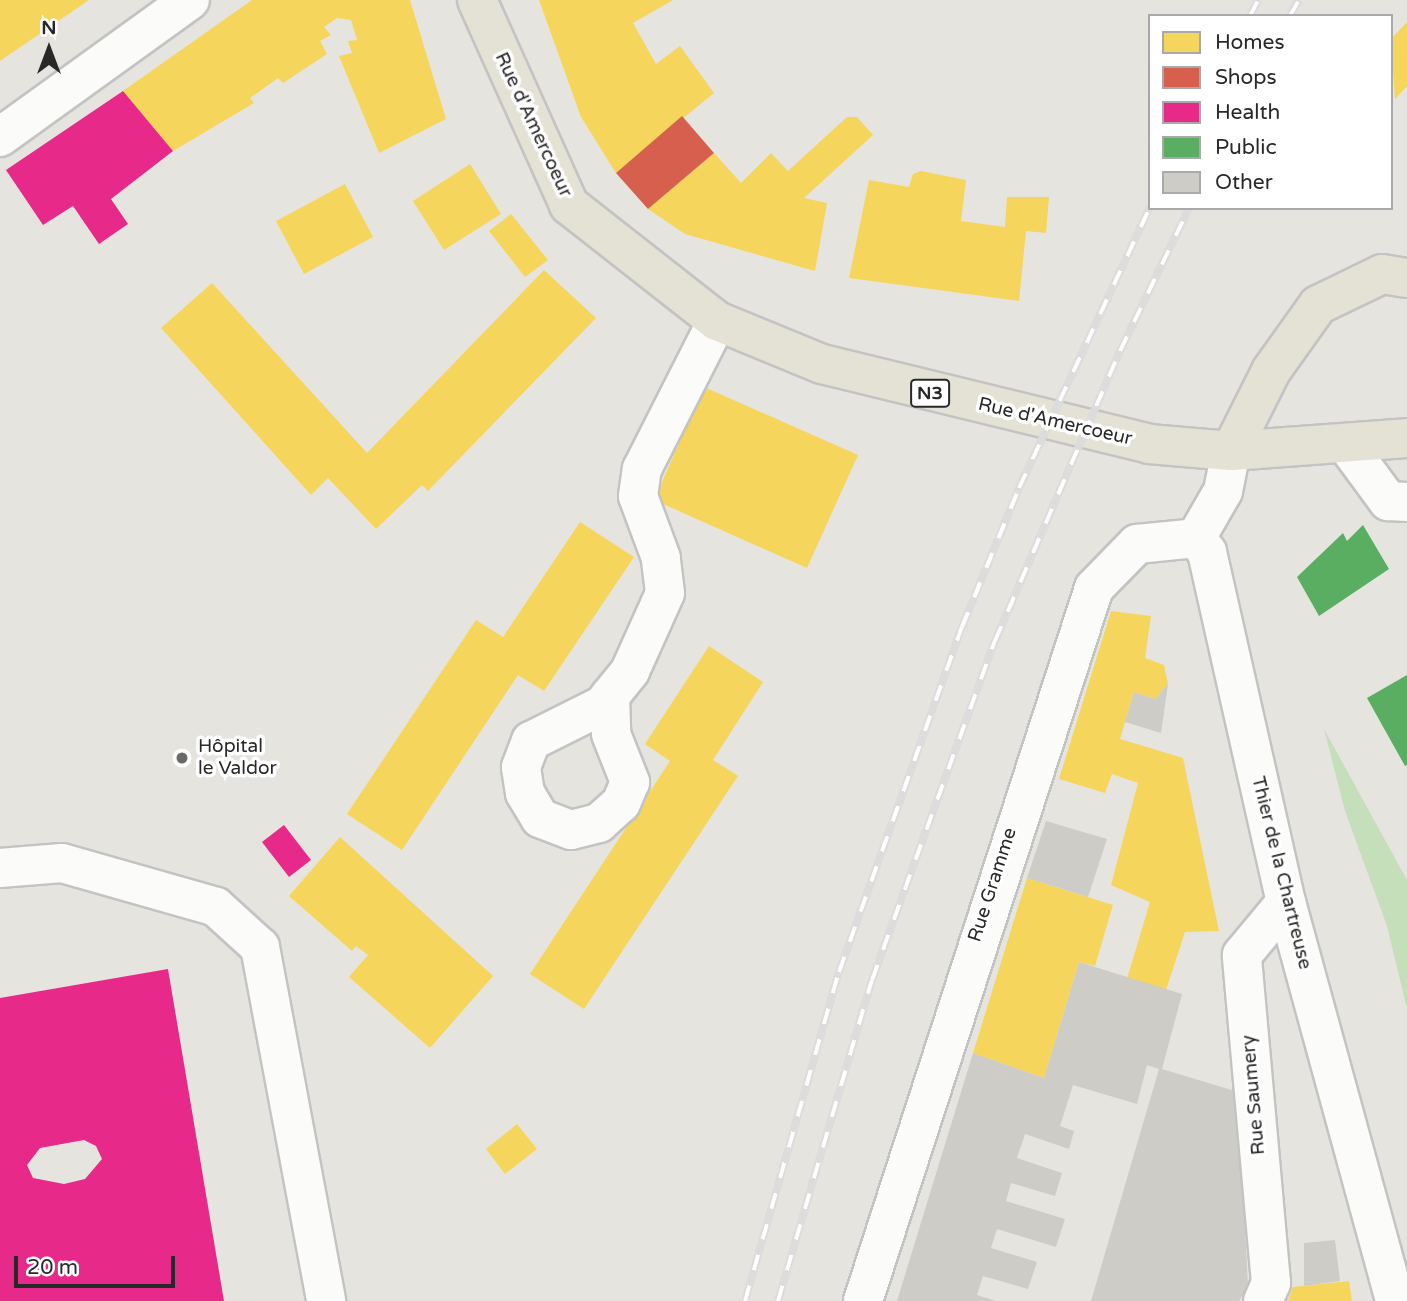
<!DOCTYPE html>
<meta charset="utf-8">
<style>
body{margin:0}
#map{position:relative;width:1407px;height:1301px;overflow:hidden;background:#e6e4de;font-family:"Varela Round",sans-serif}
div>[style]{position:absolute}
.green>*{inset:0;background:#c4dfba}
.homes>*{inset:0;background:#f6d55c}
.shops>*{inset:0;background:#d6604d}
.health>*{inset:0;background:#e7298a}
.public>*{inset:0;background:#5aae61}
.building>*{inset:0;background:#cdccc7}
.roads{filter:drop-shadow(2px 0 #c4c3c3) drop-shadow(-2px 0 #c4c3c3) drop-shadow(0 2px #c4c3c3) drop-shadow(0 -2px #c4c3c3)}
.minor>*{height:38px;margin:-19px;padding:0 19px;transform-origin:19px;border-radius:19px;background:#fbfbfa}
.major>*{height:38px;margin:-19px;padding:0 19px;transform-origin:19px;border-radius:19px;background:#e3e2d4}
.rail>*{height:8px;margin-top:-4px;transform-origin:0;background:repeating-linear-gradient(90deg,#fff 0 16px,#dcdcdd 0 32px);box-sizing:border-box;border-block:2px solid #dcdcdd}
.dots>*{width:19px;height:19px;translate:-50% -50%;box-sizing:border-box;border:4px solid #fff;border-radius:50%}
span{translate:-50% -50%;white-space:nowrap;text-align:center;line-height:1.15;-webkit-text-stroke:7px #fff;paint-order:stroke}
.shield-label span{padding:2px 5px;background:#fff;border:2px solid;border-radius:5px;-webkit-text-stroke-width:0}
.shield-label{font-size:18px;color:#282828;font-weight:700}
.street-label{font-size:19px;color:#282828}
.poi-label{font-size:19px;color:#282828}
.left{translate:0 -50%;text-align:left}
.legend{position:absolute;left:1148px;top:14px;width:245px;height:196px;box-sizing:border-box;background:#fff;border:2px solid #a9a9a9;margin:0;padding:9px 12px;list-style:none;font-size:21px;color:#282828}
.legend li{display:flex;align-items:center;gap:14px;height:35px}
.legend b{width:35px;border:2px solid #a9a9a9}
.north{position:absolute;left:14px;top:14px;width:70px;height:70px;-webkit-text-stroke:5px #fff;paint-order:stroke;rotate:0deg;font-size:19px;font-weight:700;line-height:28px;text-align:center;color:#282828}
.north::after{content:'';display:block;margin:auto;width:24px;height:32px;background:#282828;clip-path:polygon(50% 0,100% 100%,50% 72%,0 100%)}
.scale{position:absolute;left:14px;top:1256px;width:161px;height:32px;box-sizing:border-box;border:4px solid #282828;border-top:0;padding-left:9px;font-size:21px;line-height:24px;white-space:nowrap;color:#282828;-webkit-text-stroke:5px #fff;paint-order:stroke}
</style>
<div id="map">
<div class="green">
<div style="clip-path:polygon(1324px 729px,1407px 880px,1407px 1009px,1387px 926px,1345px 811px)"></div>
</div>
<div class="homes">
<div style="clip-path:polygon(0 0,89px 0,0 61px)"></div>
<div style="clip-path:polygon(252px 0,410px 0,446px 119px,379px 153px,339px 56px,352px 53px,348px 41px,357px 40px,351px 20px,337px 18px,324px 27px,331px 35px,320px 41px,327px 54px,283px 83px,278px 78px,250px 98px,254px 103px,173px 151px,123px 91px)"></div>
<div style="clip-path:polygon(539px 0,673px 0,633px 23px,656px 64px,680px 46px,714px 93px,616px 173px,581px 117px)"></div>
<div style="clip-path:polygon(1407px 22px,1407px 86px,1395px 99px,1391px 39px)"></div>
<div style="clip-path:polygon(847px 117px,857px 117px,873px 135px,804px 198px,827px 203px,815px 271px,685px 234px,648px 209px,714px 153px,741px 183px,771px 153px,788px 171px)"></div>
<div style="clip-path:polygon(470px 164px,501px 214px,444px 250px,413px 201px)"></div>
<div style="clip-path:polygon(921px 171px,966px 180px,961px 221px,1005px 227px,1007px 197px,1049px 197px,1046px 233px,1026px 231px,1019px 301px,849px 278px,869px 180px,909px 187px,913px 174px)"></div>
<div style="clip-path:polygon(345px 184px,373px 237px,304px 274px,276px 221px)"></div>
<div style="clip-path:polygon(511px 214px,548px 260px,525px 277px,489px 231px)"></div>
<div style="clip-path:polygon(544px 270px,596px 318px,428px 491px,422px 485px,376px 529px,328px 478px,311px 495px,161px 328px,212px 283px,367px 453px)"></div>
<div style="clip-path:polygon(704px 387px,858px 455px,807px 568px,654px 500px)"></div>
<div style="clip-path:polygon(580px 522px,634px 557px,544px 691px,518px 675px,402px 850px,347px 814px,476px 620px,503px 637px)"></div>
<div style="clip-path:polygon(1111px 611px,1151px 616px,1145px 658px,1164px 665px,1168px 684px,1155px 699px,1134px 692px,1120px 739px,1183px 758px,1219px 931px,1185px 932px,1166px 990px,1127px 979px,1150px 902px,1111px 885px,1138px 783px,1112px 774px,1105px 793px,1059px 779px)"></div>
<div style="clip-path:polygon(709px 646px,763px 682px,713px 760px,738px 776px,584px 1009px,530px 974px,670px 761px,645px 744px)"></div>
<div style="clip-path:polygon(340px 837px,493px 976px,430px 1048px,349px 977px,368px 955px,356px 946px,352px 951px,289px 896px)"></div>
<div style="clip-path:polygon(1027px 878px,1113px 905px,1095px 966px,1079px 962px,1044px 1078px,973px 1053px)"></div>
<div style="clip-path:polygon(517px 1124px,537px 1149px,505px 1174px,486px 1149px)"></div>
<div style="clip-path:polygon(1349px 1281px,1352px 1301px,1288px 1301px,1293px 1287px)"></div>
</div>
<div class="shops">
<div style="clip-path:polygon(682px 116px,714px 153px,648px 209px,616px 173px)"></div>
</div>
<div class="health">
<div style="clip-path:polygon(123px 91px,173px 151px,111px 199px,128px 224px,99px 244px,73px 206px,43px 225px,6px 170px)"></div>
<div style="clip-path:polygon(284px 825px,311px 860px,289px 877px,262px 842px)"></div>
<div style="clip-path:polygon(evenodd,168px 969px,224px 1301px,0 1301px,0 998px,168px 969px,84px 1140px,96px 1146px,102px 1159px,85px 1179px,64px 1184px,33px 1178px,27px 1165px,40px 1148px,84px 1140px)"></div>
</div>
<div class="public">
<div style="clip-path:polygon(1363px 525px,1389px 569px,1319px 616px,1297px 577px,1343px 533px,1347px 541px)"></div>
<div style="clip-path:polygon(1407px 675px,1407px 765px,1405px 766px,1367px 698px)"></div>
</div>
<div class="building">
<div style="clip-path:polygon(1168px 684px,1161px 733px,1125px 722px,1134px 692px,1155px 699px)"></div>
<div style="clip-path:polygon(1046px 821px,1107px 839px,1088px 897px,1027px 878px)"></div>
<div style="clip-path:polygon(1079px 962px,1182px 994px,1162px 1069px,1238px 1092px,1248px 1287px,1239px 1301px,1091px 1301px,1159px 1069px,1147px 1065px,1137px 1104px,1073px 1085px,1060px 1126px,1074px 1131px,1069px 1149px,1025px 1134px,1017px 1158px,1062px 1173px,1055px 1196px,1011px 1183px,1006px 1201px,1065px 1219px,1056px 1247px,997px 1229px,991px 1248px,1037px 1262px,1028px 1289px,983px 1276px,977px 1295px,996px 1301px,897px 1301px,973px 1053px,1044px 1078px)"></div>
<div style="clip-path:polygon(1335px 1240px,1340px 1281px,1304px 1286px,1304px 1243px)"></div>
</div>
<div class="roads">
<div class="minor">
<div style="left:0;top:137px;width:234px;rotate:-35.8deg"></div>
<div style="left:1346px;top:444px;width:71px;rotate:53.6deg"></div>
<div style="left:1388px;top:501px;width:19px;rotate:3deg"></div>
<div style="left:1231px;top:451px;width:41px;rotate:101.3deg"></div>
<div style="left:1223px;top:491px;width:54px;rotate:119.9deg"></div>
<div style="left:1196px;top:538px;width:18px;rotate:52deg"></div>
<div style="left:1207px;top:552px;width:359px;rotate:77.3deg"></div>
<div style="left:1286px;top:902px;width:414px;rotate:74.7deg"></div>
<div style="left:610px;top:696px;width:38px;rotate:88deg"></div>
<div style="left:611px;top:734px;width:52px;rotate:68.4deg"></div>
<div style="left:630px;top:782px;width:23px;rotate:113deg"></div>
<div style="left:621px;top:803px;width:30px;rotate:138deg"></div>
<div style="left:599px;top:823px;width:29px;rotate:166deg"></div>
<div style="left:571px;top:830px;width:33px;rotate:-159deg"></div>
<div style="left:540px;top:818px;width:29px;rotate:-121deg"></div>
<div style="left:525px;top:793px;width:26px;rotate:-99deg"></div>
<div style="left:521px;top:767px;width:28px;rotate:-69deg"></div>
<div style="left:531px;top:741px;width:80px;rotate:-26.6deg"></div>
<div style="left:603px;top:705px;width:11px;rotate:-52deg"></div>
<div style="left:610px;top:696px;width:32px;rotate:-51deg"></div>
<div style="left:630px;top:671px;width:85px;rotate:-65.8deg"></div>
<div style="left:665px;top:593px;width:35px;rotate:-97deg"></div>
<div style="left:661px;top:558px;width:66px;rotate:-110.4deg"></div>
<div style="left:638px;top:496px;width:27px;rotate:-82deg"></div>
<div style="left:642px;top:469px;width:166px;rotate:-63.1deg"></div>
<div style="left:0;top:868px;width:62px;rotate:-4.6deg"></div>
<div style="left:62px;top:863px;width:160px;rotate:15.9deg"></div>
<div style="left:216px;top:907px;width:59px;rotate:42.3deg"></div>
<div style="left:260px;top:947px;width:360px;rotate:79.4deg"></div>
<div style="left:863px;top:1301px;width:749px;rotate:-72.05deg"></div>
<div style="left:1094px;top:588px;width:62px;rotate:-45.7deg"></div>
<div style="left:1137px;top:544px;width:59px;rotate:-5.8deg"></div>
<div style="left:1263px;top:1301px;width:20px;rotate:-66deg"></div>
<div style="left:1271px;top:1283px;width:329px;rotate:-95.1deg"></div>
<div style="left:1242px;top:955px;width:69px;rotate:-50.3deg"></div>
</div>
<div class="major">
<div style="left:477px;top:0;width:225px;rotate:65.8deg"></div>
<div style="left:569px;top:205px;width:188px;rotate:38.1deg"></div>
<div style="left:717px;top:321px;width:113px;rotate:22.3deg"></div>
<div style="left:822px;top:364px;width:337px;rotate:13.7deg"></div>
<div style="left:1149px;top:444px;width:82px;rotate:4.9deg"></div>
<div style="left:1231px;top:451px;width:176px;rotate:-4.2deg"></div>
<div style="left:1231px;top:451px;width:89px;rotate:-63.4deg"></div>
<div style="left:1271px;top:371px;width:81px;rotate:-54.5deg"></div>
<div style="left:1318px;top:305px;width:71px;rotate:-25.8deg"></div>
<div style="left:1382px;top:274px;width:25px;rotate:9deg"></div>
</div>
</div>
<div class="rail">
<div style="left:1250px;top:16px;width:18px;rotate:-63deg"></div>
<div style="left:1290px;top:16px;width:18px;rotate:-61deg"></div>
<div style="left:745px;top:1301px;width:342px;rotate:-74.1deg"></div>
<div style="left:839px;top:972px;width:366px;rotate:-70.4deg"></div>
<div style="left:962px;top:627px;width:150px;rotate:-67.7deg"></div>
<div style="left:1019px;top:488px;width:310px;rotate:-65deg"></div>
<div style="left:778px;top:1301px;width:334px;rotate:-73.7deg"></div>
<div style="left:872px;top:980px;width:361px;rotate:-70.1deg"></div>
<div style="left:995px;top:641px;width:316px;rotate:-66.7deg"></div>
<div style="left:1120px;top:351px;width:159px;rotate:-64.2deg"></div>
</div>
<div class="dots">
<div style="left:182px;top:758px;background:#6a6a68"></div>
</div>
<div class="shield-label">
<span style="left:930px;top:393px">N3</span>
</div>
<div class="street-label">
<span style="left:533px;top:125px;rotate:65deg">Rue d'Amercoeur</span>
<span style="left:1055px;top:422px;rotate:13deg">Rue d'Amercoeur</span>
<span style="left:1281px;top:873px;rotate:76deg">Thier de la Chartreuse</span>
<span style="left:993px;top:885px;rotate:-72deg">Rue Gramme</span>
<span style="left:1254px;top:1095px;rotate:-95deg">Rue Saumery</span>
</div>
<div class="poi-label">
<span class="left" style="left:198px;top:758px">Hôpital<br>le Valdor</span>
</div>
<ul class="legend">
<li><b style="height:19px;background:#f6d55c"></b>Homes</li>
<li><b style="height:19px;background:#d6604d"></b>Shops</li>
<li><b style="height:19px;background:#e7298a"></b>Health</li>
<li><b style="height:19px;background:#5aae61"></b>Public</li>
<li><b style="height:19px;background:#cdccc7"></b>Other</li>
</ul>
<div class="north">N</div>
<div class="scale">20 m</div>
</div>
